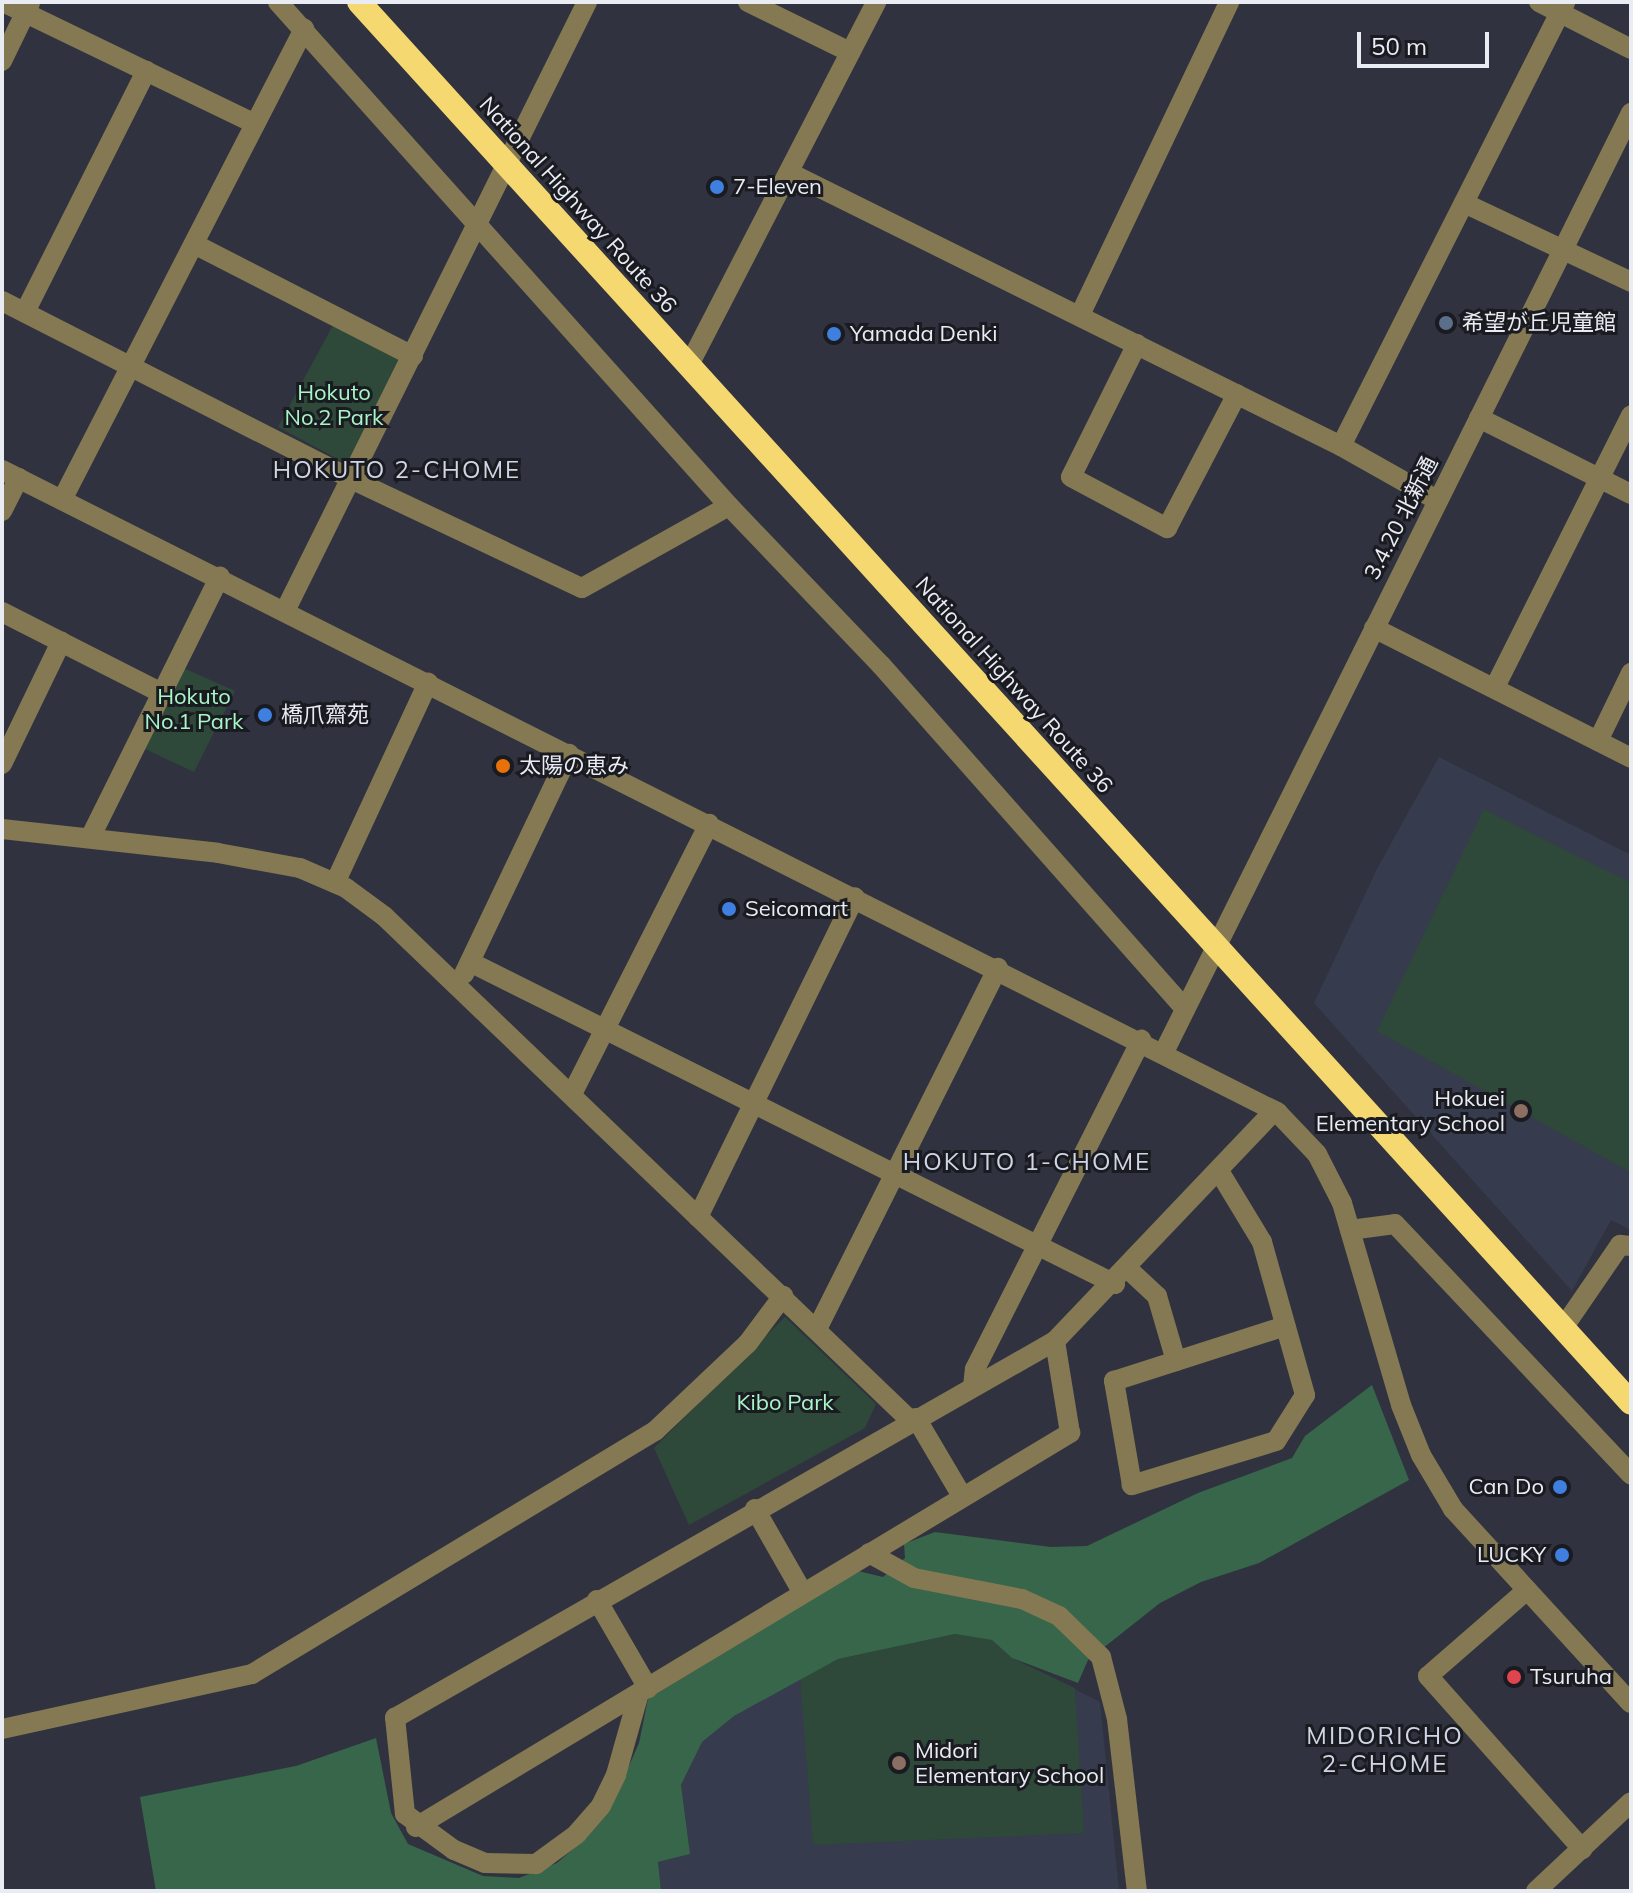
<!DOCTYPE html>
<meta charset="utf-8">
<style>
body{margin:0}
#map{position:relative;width:1633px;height:1893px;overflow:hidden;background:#30333f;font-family:Mulish,"Noto Sans JP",sans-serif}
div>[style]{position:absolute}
.built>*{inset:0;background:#363b4d}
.green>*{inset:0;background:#2e4839}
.forest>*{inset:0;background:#37664b}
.minor>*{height:20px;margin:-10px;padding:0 10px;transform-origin:10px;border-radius:10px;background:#847952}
.highway>*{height:24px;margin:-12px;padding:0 12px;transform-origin:12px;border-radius:12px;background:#f5d870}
.dots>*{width:22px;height:22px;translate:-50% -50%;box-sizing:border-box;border:4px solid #191b21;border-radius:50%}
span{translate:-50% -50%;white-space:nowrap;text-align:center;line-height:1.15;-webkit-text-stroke:6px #191b21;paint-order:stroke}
.poi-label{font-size:22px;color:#eaecf4}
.left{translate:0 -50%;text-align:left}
.right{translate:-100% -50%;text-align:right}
.street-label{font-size:22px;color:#eaecf4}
.park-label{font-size:22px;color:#a8f5c7}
.neighbourhood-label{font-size:24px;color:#d0d5e5;letter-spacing:2px}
.frame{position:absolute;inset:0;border:4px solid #eaecf4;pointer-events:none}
.scale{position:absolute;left:1357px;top:32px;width:132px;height:36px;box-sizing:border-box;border:4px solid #eaecf4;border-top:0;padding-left:10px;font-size:24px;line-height:28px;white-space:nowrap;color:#eaecf4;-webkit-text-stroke:6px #191b21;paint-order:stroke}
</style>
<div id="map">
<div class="built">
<div style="clip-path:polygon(1439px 757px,1631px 855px,1631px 1230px,1611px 1220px,1572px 1291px,1314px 1003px,1378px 867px)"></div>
<div style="clip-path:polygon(992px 1640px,1012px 1658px,1100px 1702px,1119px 1891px,661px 1891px,658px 1862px,690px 1854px,681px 1785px,702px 1742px,734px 1716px,838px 1659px)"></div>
</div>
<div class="green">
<div style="clip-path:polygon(333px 325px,402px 359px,347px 464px,278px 427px)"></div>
<div style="clip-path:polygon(181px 667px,235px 691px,194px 772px,143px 748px)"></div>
<div style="clip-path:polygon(1484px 809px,1631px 883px,1630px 1172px,1377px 1031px)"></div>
<div style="clip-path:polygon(785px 1317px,876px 1404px,865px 1428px,689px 1525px,654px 1448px)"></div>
<div style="clip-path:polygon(955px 1634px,992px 1640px,1012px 1658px,1075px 1688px,1084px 1833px,813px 1845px,800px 1678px,838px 1659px)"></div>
</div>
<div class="forest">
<div style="clip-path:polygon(1372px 1385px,1409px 1480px,1259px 1563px,1201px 1582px,1160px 1603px,1088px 1660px,1078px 1683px,1012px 1658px,992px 1640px,955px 1634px,838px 1659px,734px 1716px,702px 1742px,681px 1785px,690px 1854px,658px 1862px,661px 1891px,156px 1891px,140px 1797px,296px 1766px,376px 1738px,391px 1813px,408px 1844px,483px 1876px,519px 1878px,557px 1863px,581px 1842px,615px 1798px,639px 1743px,648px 1699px,858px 1571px,883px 1577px,905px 1558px,904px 1544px,935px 1532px,1051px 1547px,1087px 1546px,1198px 1493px,1292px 1458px,1305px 1436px)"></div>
</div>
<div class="minor">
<div style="left:3px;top:2px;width:280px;rotate:25.8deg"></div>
<div style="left:278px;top:2px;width:676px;rotate:48.18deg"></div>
<div style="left:729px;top:506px;width:220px;rotate:46.3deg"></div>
<div style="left:881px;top:665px;width:459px;rotate:48.5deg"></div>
<div style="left:748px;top:2px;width:114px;rotate:26.1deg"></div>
<div style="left:1539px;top:2px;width:103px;rotate:27.1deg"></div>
<div style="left:2px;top:61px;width:64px;rotate:-64.2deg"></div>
<div style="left:790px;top:173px;width:615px;rotate:26.36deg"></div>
<div style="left:1341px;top:446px;width:110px;rotate:29.4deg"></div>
<div style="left:1464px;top:203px;width:185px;rotate:25.3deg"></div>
<div style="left:194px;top:244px;width:246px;rotate:27.1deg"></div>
<div style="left:2px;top:301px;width:392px;rotate:27deg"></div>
<div style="left:351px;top:479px;width:255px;rotate:25.3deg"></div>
<div style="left:582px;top:588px;width:168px;rotate:-29.2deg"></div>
<div style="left:25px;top:312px;width:270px;rotate:-63.3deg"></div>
<div style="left:1080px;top:315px;width:347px;rotate:-64.5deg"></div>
<div style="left:1137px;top:344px;width:148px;rotate:116.4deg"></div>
<div style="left:1071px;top:477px;width:109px;rotate:28deg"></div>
<div style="left:1167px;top:528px;width:151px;rotate:-62.4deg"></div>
<div style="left:689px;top:365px;width:408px;rotate:-62.7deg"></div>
<div style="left:1479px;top:418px;width:170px;rotate:26.6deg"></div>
<div style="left:1341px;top:446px;width:497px;rotate:-63.2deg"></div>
<div style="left:2px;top:470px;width:1428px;rotate:26.73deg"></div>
<div style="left:1277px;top:1112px;width:58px;rotate:46.4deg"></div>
<div style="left:1317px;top:1154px;width:55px;rotate:63deg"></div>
<div style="left:1342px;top:1203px;width:210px;rotate:73.7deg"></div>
<div style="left:1401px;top:1405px;width:54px;rotate:68.2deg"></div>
<div style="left:1421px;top:1455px;width:63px;rotate:59.3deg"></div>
<div style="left:1453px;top:1509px;width:263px;rotate:47.5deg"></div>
<div style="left:62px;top:500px;width:530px;rotate:-62.81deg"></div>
<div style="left:2px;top:511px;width:37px;rotate:-63deg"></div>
<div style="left:285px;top:611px;width:680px;rotate:-63.62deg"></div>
<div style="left:2px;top:612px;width:179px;rotate:26.9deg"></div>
<div style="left:1374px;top:628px;width:288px;rotate:26.8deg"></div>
<div style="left:1495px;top:687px;width:304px;rotate:-63.4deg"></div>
<div style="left:1598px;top:741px;width:76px;rotate:-64.1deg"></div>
<div style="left:2px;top:764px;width:136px;rotate:-64.2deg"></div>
<div style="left:2px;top:829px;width:217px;rotate:6.3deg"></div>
<div style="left:218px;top:853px;width:83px;rotate:10.4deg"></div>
<div style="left:300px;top:868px;width:50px;rotate:23.5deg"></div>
<div style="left:346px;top:888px;width:47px;rotate:36.4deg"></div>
<div style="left:384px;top:916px;width:728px;rotate:43.78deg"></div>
<div style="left:90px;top:838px;width:292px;rotate:-63.6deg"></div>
<div style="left:335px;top:883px;width:221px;rotate:-65.1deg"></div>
<div style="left:470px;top:962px;width:721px;rotate:26.53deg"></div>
<div style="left:464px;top:974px;width:244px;rotate:-64.5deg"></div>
<div style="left:1164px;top:1052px;width:1049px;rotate:-63.56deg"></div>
<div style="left:572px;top:1094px;width:303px;rotate:-63.1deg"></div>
<div style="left:1219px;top:1171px;width:83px;rotate:58.8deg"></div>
<div style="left:1262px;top:1242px;width:159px;rotate:74.3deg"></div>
<div style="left:1305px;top:1395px;width:54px;rotate:122.2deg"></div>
<div style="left:1276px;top:1441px;width:151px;rotate:163deg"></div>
<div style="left:1132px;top:1485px;width:106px;rotate:-99.8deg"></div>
<div style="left:1114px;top:1381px;width:180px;rotate:-17.8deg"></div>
<div style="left:698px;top:1217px;width:356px;rotate:-63.9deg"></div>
<div style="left:1350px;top:1230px;width:45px;rotate:-7.6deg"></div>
<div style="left:1395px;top:1224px;width:344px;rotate:46.7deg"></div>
<div style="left:1128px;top:1269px;width:40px;rotate:43deg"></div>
<div style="left:1157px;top:1296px;width:68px;rotate:73.7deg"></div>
<div style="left:1563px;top:1328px;width:101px;rotate:-55.5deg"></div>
<div style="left:1620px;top:1245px;width:11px;rotate:5deg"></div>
<div style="left:817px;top:1329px;width:404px;rotate:-63.4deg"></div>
<div style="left:973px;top:1387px;width:18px;rotate:-84deg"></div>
<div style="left:975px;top:1369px;width:369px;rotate:-63.2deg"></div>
<div style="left:916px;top:1418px;width:91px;rotate:59.5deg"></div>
<div style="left:755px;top:1509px;width:97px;rotate:60.3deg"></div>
<div style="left:869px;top:1553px;width:51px;rotate:29.1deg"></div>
<div style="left:914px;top:1578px;width:110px;rotate:11deg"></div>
<div style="left:1022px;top:1599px;width:41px;rotate:24.7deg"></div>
<div style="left:1059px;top:1616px;width:59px;rotate:44.3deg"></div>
<div style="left:1101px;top:1657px;width:64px;rotate:75.5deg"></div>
<div style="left:1117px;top:1719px;width:173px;rotate:83.4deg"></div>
<div style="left:1527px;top:1590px;width:131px;rotate:139deg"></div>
<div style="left:1428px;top:1676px;width:232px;rotate:48.3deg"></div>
<div style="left:597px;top:1600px;width:102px;rotate:59.9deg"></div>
<div style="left:639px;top:1693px;width:85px;rotate:105.7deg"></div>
<div style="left:616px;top:1775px;width:34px;rotate:116deg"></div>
<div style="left:601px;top:1806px;width:37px;rotate:131deg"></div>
<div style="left:577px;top:1834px;width:51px;rotate:143.8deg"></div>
<div style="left:536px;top:1864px;width:51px;rotate:-178.9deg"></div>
<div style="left:485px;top:1863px;width:34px;rotate:-157deg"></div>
<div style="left:454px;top:1850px;width:61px;rotate:-143.7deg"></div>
<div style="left:405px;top:1814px;width:97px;rotate:-95.9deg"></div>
<div style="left:395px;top:1718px;width:760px;rotate:-29.74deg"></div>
<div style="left:1055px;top:1341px;width:318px;rotate:-46.4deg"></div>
<div style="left:2px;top:1729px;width:256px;rotate:-12.4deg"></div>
<div style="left:252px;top:1674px;width:471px;rotate:-31.1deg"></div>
<div style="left:655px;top:1431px;width:128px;rotate:-43.4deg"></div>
<div style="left:748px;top:1343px;width:59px;rotate:-53.3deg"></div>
<div style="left:416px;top:1827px;width:764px;rotate:-31.07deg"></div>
<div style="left:1070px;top:1433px;width:93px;rotate:-99.3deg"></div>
<div style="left:1536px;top:1891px;width:130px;rotate:-43.1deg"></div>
</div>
<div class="highway">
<div style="left:359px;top:2px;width:1892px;rotate:47.76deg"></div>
</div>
<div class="dots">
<div style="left:717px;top:187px;background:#3f7fe0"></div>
<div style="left:1446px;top:323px;background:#5c6f8a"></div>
<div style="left:834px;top:334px;background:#3f7fe0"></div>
<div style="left:265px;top:715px;background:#3f7fe0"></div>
<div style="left:503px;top:766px;background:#e8710a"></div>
<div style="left:729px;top:909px;background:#3f7fe0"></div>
<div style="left:1521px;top:1111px;background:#8d6e63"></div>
<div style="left:1560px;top:1487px;background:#3f7fe0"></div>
<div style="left:1562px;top:1555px;background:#3f7fe0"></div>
<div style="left:1514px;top:1677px;background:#e0444e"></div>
<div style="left:899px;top:1763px;background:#8d6e63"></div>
</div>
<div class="poi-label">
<span class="left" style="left:733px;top:187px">7-Eleven</span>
<span class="left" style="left:1462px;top:323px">希望が丘児童館</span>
<span class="left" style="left:850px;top:334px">Yamada Denki</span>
<span class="left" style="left:281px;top:715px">橋爪齋苑</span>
<span class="left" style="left:519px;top:766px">太陽の恵み</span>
<span class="left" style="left:745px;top:909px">Seicomart</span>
<span class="right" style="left:1505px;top:1111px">Hokuei<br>Elementary School</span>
<span class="right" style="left:1544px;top:1487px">Can Do</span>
<span class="right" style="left:1546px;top:1555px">LUCKY</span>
<span class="left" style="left:1530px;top:1677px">Tsuruha</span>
<span class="left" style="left:915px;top:1763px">Midori<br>Elementary School</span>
</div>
<div class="street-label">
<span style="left:578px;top:205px;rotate:48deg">National Highway Route 36</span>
<span style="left:1401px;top:518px;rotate:-63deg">3.4.20 北新通</span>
<span style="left:1014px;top:685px;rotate:48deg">National Highway Route 36</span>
</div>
<div class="park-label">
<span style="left:334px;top:405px">Hokuto<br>No.2 Park</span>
<span style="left:194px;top:709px">Hokuto<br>No.1 Park</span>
<span style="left:785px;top:1403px">Kibo Park</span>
</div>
<div class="neighbourhood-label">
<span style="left:397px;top:470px">HOKUTO 2-CHOME</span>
<span style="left:1027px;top:1162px">HOKUTO 1-CHOME</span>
<span style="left:1385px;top:1750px">MIDORICHO<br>2-CHOME</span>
</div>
<div class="frame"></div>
<div class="scale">50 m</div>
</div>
